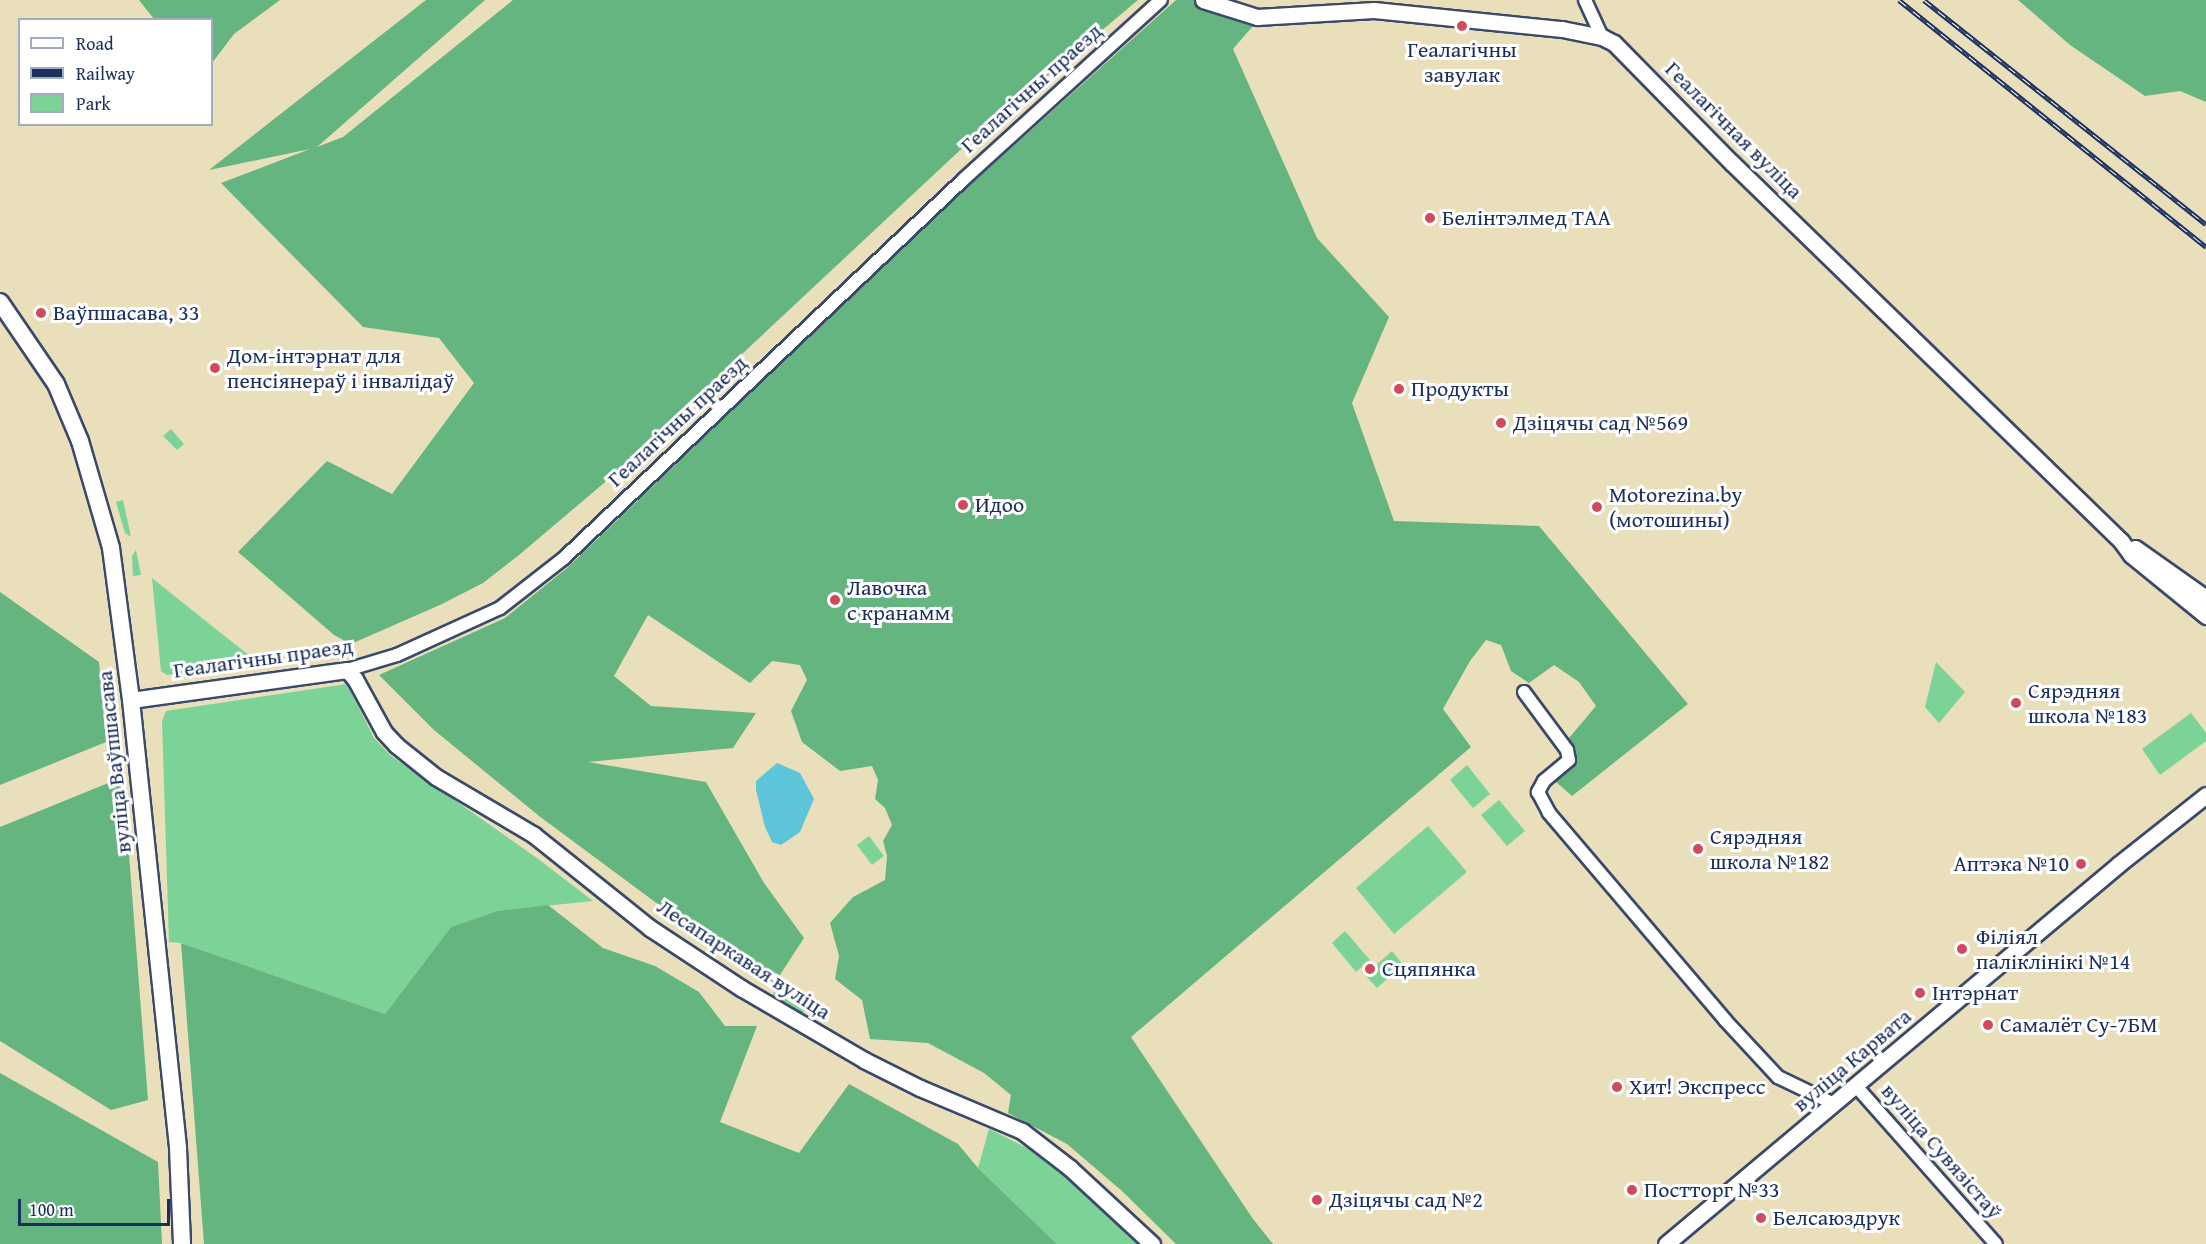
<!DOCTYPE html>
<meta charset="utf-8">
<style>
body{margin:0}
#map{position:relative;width:2206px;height:1244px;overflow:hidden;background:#e9dfbb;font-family:"Gentium Book Plus",serif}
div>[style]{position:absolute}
.green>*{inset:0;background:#7cd398}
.forest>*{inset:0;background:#65b580}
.water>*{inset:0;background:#5dc5d9}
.roads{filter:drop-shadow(2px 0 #3a496c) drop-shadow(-2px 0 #3a496c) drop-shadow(0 2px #3a496c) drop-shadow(0 -2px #3a496c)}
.minor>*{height:12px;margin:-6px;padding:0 6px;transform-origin:6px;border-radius:6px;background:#fff}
.tertiary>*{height:15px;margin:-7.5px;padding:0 7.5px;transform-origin:7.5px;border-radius:7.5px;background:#fff}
.secondary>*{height:16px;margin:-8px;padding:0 8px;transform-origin:8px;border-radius:8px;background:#fff}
.rail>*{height:5px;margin-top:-2.5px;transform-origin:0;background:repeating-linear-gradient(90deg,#fff 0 9px,#1b2f5e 0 18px);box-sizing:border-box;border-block:2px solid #1b2f5e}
.dots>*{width:16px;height:16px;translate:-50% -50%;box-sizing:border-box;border:3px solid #fff;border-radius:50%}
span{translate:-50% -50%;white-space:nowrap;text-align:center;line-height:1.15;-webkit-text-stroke:6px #fff;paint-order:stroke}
.poi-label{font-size:22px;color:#1b2f5e}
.left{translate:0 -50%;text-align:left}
.right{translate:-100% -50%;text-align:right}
.street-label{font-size:22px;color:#1b2f5e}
.legend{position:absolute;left:18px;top:18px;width:195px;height:108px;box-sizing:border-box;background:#fff;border:2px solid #a4acbf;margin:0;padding:8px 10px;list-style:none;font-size:18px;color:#1b2f5e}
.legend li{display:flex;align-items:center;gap:12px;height:30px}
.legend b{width:30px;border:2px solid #a4acbf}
.scale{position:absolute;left:18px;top:1199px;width:152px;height:27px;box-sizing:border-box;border:3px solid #1b2f5e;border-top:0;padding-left:8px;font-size:18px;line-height:21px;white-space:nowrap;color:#1b2f5e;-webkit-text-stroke:4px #fff;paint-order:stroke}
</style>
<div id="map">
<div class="green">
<div style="clip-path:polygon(171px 429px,184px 444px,177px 450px,163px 436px)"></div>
<div style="clip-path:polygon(123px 500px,131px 537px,125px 533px,116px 502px)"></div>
<div style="clip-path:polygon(136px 550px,141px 575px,133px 576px,132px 556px)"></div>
<div style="clip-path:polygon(152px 578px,212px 626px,260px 664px,167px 675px,161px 671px)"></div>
<div style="clip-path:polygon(1936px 662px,1965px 692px,1939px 723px,1925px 707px)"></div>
<div style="clip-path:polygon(347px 684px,374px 738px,390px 755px,537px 858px,593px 901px,497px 911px,451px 927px,385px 1014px,181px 943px,169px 942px,162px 721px,166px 711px)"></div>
<div style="clip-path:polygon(2191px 713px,2206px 733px,2206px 741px,2160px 775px,2142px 749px)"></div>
<div style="clip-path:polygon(1467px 765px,1490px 794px,1473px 808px,1450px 780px)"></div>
<div style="clip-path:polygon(1499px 800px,1525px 831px,1507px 846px,1481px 815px)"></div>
<div style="clip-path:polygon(1428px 826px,1467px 872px,1394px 934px,1356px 888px)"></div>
<div style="clip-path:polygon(869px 836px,884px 856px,872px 865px,857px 845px)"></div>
<div style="clip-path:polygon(1345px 931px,1370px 960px,1356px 972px,1332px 943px)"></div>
<div style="clip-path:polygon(1392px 951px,1403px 965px,1377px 988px,1365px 975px)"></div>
<div style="clip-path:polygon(774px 992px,805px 1011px,800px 1014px,771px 999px)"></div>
<div style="clip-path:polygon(989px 1129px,1043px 1156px,1140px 1244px,1057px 1244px,978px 1168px)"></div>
</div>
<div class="forest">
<div style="clip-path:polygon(139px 0,280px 0,234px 34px,212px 63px,212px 20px,154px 19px)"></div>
<div style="clip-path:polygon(426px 0,485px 0,317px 147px,343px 137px,513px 0,1138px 0,972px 139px,604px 483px,519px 555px,483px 583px,442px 604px,351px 644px,334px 635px,238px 552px,327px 461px,392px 494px,474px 383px,439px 338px,363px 327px,221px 183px,310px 149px,209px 170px)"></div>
<div style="clip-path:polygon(1176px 0,1209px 0,1265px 12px,1233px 49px,1317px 238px,1389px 317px,1352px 403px,1394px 521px,1539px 526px,1688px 704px,1572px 796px,1556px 782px,1569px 738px,1596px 706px,1579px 682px,1554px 665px,1529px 683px,1511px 671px,1501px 645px,1486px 640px,1470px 661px,1443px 709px,1471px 747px,1131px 1037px,1253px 1219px,1273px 1244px,1176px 1244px,1122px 1191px,1067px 1144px,1008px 1113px,1011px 1095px,984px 1073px,928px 1043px,870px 1039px,862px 1000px,835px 979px,839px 956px,830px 923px,853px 897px,885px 880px,887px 856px,883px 841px,892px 825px,885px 808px,875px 799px,878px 780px,872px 766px,840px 771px,802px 742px,791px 711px,807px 680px,800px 665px,772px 661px,750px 683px,648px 615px,614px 676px,651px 706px,756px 713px,733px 748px,588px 762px,706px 782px,764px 883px,804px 938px,774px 984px,705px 939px,539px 816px,434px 730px,379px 675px,505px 618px,567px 568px,939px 213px)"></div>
<div style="clip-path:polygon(2018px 0,2206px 0,2206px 102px,2180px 91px,2145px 96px,2070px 45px)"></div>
<div style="clip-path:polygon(0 592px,99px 662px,106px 742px,0 785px)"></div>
<div style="clip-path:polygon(123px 777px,148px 1100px,111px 1110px,0 1041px,0 827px)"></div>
<div style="clip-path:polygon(548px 905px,603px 948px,655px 966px,699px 992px,725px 1026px,757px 1026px,720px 1122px,799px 1153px,849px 1084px,958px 1144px,978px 1168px,1057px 1244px,204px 1244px,181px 943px,385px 1014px,451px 927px,497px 911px)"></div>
<div style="clip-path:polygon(0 1073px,158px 1162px,162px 1244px,0 1244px)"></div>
</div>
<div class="water">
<div style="clip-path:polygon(777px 763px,800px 773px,814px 799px,800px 832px,781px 845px,772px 842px,765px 827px,756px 790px,756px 781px)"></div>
</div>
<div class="roads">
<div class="minor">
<div style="left:1585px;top:0;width:41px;rotate:65.3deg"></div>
<div style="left:347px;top:670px;width:52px;rotate:-16.7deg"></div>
<div style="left:397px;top:655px;width:113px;rotate:-24.5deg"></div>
<div style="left:500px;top:608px;width:81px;rotate:-38deg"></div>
<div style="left:564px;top:558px;width:551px;rotate:-43.46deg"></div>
<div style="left:964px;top:179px;width:266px;rotate:-42.3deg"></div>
<div style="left:1524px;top:692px;width:72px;rotate:53.4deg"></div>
<div style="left:1567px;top:750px;width:10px;rotate:79deg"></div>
<div style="left:1569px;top:760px;width:33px;rotate:140deg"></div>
<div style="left:1544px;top:781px;width:13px;rotate:119deg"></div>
<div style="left:1538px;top:792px;width:24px;rotate:62deg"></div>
<div style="left:1549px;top:813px;width:272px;rotate:49.6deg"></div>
<div style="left:1725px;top:1020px;width:78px;rotate:47.1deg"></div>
<div style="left:1778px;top:1077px;width:62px;rotate:25.7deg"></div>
<div style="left:1856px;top:1086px;width:211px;rotate:48.5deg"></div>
</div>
<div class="tertiary">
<div style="left:1203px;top:0;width:57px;rotate:17.5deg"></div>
<div style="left:1257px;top:17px;width:117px;rotate:-3.4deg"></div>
<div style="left:1374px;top:10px;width:189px;rotate:5.8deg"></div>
<div style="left:1562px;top:29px;width:41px;rotate:11.3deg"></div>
<div style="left:1602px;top:37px;width:13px;rotate:27deg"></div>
<div style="left:1614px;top:43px;width:167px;rotate:45.5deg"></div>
<div style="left:1731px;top:162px;width:544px;rotate:44.18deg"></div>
<div style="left:2121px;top:541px;width:17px;rotate:54deg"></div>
<div style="left:2131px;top:555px;width:97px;rotate:39.1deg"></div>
<div style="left:2135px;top:548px;width:87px;rotate:35.2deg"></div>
<div style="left:131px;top:700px;width:218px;rotate:-7.9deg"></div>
<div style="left:347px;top:670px;width:12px;rotate:48deg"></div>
<div style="left:355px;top:679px;width:60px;rotate:61.3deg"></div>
<div style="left:384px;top:732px;width:18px;rotate:47deg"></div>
<div style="left:396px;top:745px;width:51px;rotate:38.7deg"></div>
<div style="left:436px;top:777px;width:114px;rotate:30.6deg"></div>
<div style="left:534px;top:835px;width:149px;rotate:38.7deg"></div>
<div style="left:650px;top:928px;width:109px;rotate:33.4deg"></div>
<div style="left:741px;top:988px;width:143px;rotate:30.3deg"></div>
<div style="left:864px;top:1060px;width:63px;rotate:26.6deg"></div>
<div style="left:920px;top:1088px;width:111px;rotate:22.9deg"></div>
<div style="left:1022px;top:1131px;width:61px;rotate:37.6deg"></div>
<div style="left:1070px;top:1168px;width:112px;rotate:42.8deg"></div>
<div style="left:1666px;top:1244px;width:591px;rotate:-39.99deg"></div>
<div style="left:2119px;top:864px;width:111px;rotate:-38.4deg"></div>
</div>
<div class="secondary">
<div style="left:0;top:302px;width:99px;rotate:55.7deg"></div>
<div style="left:56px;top:384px;width:62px;rotate:67.2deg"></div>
<div style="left:80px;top:441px;width:111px;rotate:73.8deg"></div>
<div style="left:111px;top:548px;width:153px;rotate:82.5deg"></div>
<div style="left:131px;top:700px;width:450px;rotate:84deg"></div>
<div style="left:178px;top:1148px;width:96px;rotate:87.6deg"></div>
</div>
</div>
<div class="rail">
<div style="left:1899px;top:0;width:394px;rotate:38.8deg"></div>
<div style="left:1924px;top:0;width:360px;rotate:38.5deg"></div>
</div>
<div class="dots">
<div style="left:1462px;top:26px;background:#d1495b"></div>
<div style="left:1430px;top:218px;background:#d1495b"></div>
<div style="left:41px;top:313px;background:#d1495b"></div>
<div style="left:215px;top:368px;background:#d1495b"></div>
<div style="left:1399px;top:389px;background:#d1495b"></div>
<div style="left:1501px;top:423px;background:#d1495b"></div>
<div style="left:963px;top:505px;background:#d1495b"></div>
<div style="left:1597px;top:507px;background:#d1495b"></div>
<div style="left:835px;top:600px;background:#d1495b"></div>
<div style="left:2016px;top:703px;background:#d1495b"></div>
<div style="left:1698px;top:849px;background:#d1495b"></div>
<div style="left:2081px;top:864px;background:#d1495b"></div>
<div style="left:1962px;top:949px;background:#d1495b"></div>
<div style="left:1370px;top:969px;background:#d1495b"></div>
<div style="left:1920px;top:993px;background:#d1495b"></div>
<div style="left:1988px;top:1025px;background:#d1495b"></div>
<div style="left:1617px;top:1087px;background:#d1495b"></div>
<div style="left:1632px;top:1190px;background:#d1495b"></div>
<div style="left:1317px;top:1200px;background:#d1495b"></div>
<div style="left:1761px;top:1218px;background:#d1495b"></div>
</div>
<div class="poi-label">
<span style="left:1462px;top:62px">Геалагічны<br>завулак</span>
<span class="left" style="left:1442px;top:218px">Белінтэлмед ТАА</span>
<span class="left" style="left:53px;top:313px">Ваўпшасава, 33</span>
<span class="left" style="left:227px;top:368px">Дом-інтэрнат для<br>пенсіянераў і інвалідаў</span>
<span class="left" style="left:1411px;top:389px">Продукты</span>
<span class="left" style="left:1513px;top:423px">Дзіцячы сад №569</span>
<span class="left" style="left:1609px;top:507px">Motorezina.by<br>(мотошины)</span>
<span class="left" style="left:975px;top:505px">Идоо</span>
<span class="left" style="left:847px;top:600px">Лавочка<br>с кранамм</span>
<span class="left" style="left:2028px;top:703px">Сярэдняя<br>школа №183</span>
<span class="left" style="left:1710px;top:849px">Сярэдняя<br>школа №182</span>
<span class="right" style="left:2069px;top:864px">Аптэка №10</span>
<span class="left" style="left:1976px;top:949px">Філіял<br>паліклінікі №14</span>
<span class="left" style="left:1382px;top:969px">Сцяпянка</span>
<span class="left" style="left:1932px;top:993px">Інтэрнат</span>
<span class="left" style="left:2000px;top:1025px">Самалёт Су-7БМ</span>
<span class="left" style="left:1629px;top:1087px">Хит! Экспресс</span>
<span class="left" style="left:1644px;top:1190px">Постторг №33</span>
<span class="left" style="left:1329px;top:1200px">Дзіцячы сад №2</span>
<span class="left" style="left:1773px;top:1218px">Белсаюздрук</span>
</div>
<div class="street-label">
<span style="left:1031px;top:88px;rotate:-42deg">Геалагічны праезд</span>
<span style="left:1734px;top:130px;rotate:45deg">Геалагічная вуліца</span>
<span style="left:677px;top:421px;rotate:-43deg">Геалагічны праезд</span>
<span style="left:263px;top:658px;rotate:-8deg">Геалагічны праезд</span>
<span style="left:114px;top:762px;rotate:-96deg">вуліца Ваўпшасава</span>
<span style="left:744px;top:959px;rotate:33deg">Лесапаркавая вуліца</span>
<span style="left:1852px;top:1060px;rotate:-40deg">вуліца Карвата</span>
<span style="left:1942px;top:1151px;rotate:49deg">вуліца Сувязістаў</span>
</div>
<ul class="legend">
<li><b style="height:8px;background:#fff"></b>Road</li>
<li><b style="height:8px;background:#1b2f5e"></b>Railway</li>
<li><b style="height:16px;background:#7cd398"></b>Park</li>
</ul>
<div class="scale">100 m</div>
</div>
